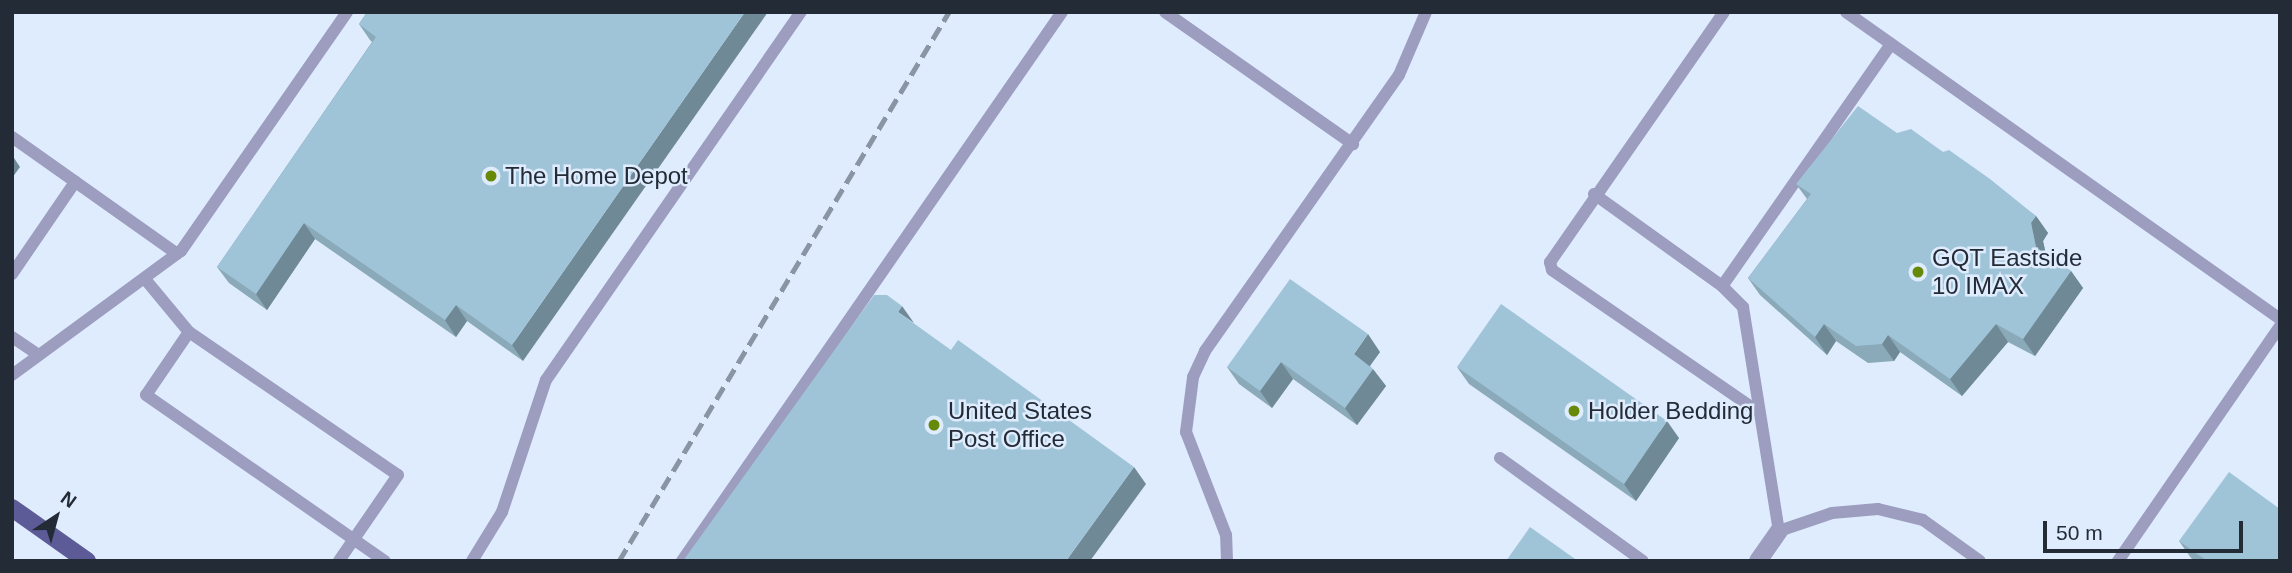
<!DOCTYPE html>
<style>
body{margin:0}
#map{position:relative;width:2292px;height:573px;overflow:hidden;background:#dfecfe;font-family:Helvetica,sans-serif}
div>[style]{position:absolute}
.lane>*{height:12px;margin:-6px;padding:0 6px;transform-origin:6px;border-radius:6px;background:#9c9dbf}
.street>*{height:18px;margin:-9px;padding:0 9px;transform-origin:9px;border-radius:9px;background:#9c9dbf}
.primary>*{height:18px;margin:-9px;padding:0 9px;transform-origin:9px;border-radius:9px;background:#5c5b97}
.rail>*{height:5px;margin-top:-2.5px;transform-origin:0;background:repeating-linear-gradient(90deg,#8a95a4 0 14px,transparent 0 21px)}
.wall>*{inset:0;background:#8aa9b9}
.shaded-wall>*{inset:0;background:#708996}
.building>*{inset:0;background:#a0c4d7}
.dots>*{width:19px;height:19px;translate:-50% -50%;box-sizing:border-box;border:4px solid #dfecfe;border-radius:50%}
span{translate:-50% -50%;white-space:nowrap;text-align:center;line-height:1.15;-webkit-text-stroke:5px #dfecfe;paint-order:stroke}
.poi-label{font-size:24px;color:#232b36}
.left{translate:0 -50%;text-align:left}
.frame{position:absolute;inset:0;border:14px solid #232b36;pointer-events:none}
.north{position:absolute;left:21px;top:482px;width:70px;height:70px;-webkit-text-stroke:5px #dfecfe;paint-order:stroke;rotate:36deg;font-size:19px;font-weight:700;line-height:28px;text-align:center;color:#232b36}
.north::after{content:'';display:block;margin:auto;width:24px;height:32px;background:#232b36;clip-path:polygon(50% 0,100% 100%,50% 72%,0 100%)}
.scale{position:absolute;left:2043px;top:521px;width:200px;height:32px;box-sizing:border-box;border:4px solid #232b36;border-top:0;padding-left:9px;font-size:21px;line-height:24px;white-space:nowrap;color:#232b36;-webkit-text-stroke:5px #dfecfe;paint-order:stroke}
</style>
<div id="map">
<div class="lane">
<div style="left:1165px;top:12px;width:230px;rotate:35.1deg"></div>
<div style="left:1724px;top:12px;width:305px;rotate:124.8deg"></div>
<div style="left:1550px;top:262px;width:8px;rotate:76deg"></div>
<div style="left:1552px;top:270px;width:247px;rotate:34.5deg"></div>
<div style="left:1846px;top:12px;width:532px;rotate:35.27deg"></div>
<div style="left:1891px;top:44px;width:295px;rotate:124.9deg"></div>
<div style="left:1722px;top:286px;width:30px;rotate:45deg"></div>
<div style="left:1743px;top:307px;width:227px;rotate:80.9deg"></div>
<div style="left:1779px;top:531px;width:56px;rotate:-18.8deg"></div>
<div style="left:1832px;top:513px;width:46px;rotate:-5deg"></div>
<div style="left:1878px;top:509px;width:46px;rotate:13.7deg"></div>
<div style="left:1923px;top:520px;width:70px;rotate:35.7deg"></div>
<div style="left:12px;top:137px;width:202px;rotate:35.3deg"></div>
<div style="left:1594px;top:194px;width:158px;rotate:35.7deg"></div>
<div style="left:12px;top:274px;width:112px;rotate:-55.6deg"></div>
<div style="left:145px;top:279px;width:69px;rotate:50.3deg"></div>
<div style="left:189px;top:332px;width:76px;rotate:124.3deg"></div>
<div style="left:146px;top:395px;width:291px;rotate:34.8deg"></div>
<div style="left:189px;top:332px;width:253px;rotate:34.4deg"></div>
<div style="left:398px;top:475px;width:104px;rotate:124.5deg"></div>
<div style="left:12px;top:337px;width:32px;rotate:34deg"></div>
<div style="left:12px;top:375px;width:210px;rotate:-36.3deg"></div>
<div style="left:181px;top:251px;width:291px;rotate:-55.2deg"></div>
<div style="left:1500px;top:458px;width:176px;rotate:35.8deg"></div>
<div style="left:472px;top:561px;width:57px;rotate:-58.5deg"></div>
<div style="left:502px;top:512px;width:139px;rotate:-71.6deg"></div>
<div style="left:546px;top:380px;width:448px;rotate:-55.3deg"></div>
<div style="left:682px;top:561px;width:668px;rotate:-55.31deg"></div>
<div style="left:1227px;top:561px;width:26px;rotate:-92deg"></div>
<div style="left:1226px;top:535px;width:110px;rotate:-111.2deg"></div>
<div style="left:1186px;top:432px;width:55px;rotate:-82.7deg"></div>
<div style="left:1193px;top:377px;width:29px;rotate:-65deg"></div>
<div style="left:1205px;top:351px;width:337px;rotate:-54.9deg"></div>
<div style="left:1399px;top:75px;width:69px;rotate:-66.8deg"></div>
<div style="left:2118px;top:561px;width:285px;rotate:-55.4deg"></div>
</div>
<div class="street">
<div style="left:1758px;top:561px;width:37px;rotate:-55deg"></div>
</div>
<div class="primary">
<div style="left:12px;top:508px;width:92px;rotate:35.2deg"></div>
</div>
<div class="rail">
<div style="left:619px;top:561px;width:641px;rotate:-58.99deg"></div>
</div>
<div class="wall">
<div style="clip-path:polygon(367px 12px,523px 361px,467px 321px,456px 337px,315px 239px,267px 310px,229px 283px,217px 267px,372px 42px,370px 40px,359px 24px)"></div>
<div style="clip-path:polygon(1897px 133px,1943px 152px,2036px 216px,2048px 233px,2043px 241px,2046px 254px,2071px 271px,2083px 288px,2035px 356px,2008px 342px,1962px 396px,1900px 352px,1894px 361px,1868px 363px,1836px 341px,1827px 355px,1760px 295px,1748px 278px,1807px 199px,1796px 184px)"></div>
<div style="clip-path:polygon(1380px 352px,1370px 366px,1386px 386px,1357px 425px,1293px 379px,1272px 408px,1239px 384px,1227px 367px)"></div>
<div style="clip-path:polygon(1457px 367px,1679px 438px,1636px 501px,1469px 384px)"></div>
<div style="clip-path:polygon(2179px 541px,2280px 561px,2195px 561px,2191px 558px)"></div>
</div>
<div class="shaded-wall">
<div style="clip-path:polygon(745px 12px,768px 12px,523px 361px,512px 345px)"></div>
<div style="clip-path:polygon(12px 155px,20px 167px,12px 178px)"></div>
<div style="clip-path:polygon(2036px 216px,2048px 233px,2043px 241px,2048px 264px,2036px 247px,2031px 223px)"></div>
<div style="clip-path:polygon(304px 223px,315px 239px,267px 310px,256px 294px)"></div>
<div style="clip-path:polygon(2071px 271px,2083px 288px,2035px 356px,2023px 339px)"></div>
<div style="clip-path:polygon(456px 305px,467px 321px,456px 337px,445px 320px)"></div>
<div style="clip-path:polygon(902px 306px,914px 323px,898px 312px)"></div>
<div style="clip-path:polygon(1824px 324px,1836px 341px,1827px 355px,1815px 337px)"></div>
<div style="clip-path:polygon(1996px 324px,2008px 342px,1962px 396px,1950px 379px)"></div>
<div style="clip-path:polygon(1368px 334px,1380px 352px,1366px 371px,1354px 354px)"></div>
<div style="clip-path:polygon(1888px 335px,1900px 352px,1894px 361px,1882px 344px)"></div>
<div style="clip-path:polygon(1281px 362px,1293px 379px,1272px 408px,1260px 391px)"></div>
<div style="clip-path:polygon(1373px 369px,1386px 386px,1357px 425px,1345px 408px)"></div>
<div style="clip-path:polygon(1667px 421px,1679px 438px,1636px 501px,1624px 484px)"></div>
<div style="clip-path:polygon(1134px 467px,1146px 484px,1090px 561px,1066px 561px)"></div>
</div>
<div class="building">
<div style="clip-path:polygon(367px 12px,745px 12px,512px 345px,456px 305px,445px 320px,304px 223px,256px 294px,217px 267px,376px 37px,359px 24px)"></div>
<div style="clip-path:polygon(1858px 106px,1897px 133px,1911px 129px,1943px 152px,1949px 150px,1990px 179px,2036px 216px,2031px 223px,2036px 247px,2071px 271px,2023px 339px,1996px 324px,1950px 379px,1888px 335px,1882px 344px,1856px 346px,1824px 324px,1815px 337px,1748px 278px,1811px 194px,1796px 184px)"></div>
<div style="clip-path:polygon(1290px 279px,1368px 334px,1354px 354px,1373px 369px,1345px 408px,1281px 362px,1260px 391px,1227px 367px)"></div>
<div style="clip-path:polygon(874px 295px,887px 295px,902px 306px,898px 312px,951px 350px,958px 340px,1134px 467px,1066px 561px,683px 561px)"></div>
<div style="clip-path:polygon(1501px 304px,1667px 421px,1624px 484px,1457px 367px)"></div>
<div style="clip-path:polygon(2229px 472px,2280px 509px,2280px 561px,2207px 561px,2179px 541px)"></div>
<div style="clip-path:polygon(1530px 527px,1578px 561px,1506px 561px)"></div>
</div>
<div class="dots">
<div style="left:491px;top:176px;background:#678908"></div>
<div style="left:1918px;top:272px;background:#678908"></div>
<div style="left:1574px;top:411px;background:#678908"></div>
<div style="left:934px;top:425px;background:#678908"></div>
</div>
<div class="poi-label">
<span class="left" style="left:505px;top:176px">The Home Depot</span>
<span class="left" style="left:1932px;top:272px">GQT Eastside<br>10 IMAX</span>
<span class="left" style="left:948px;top:425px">United States<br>Post Office</span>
<span class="left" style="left:1588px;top:411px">Holder Bedding</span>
</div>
<div class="frame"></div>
<div class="north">N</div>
<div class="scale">50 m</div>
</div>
